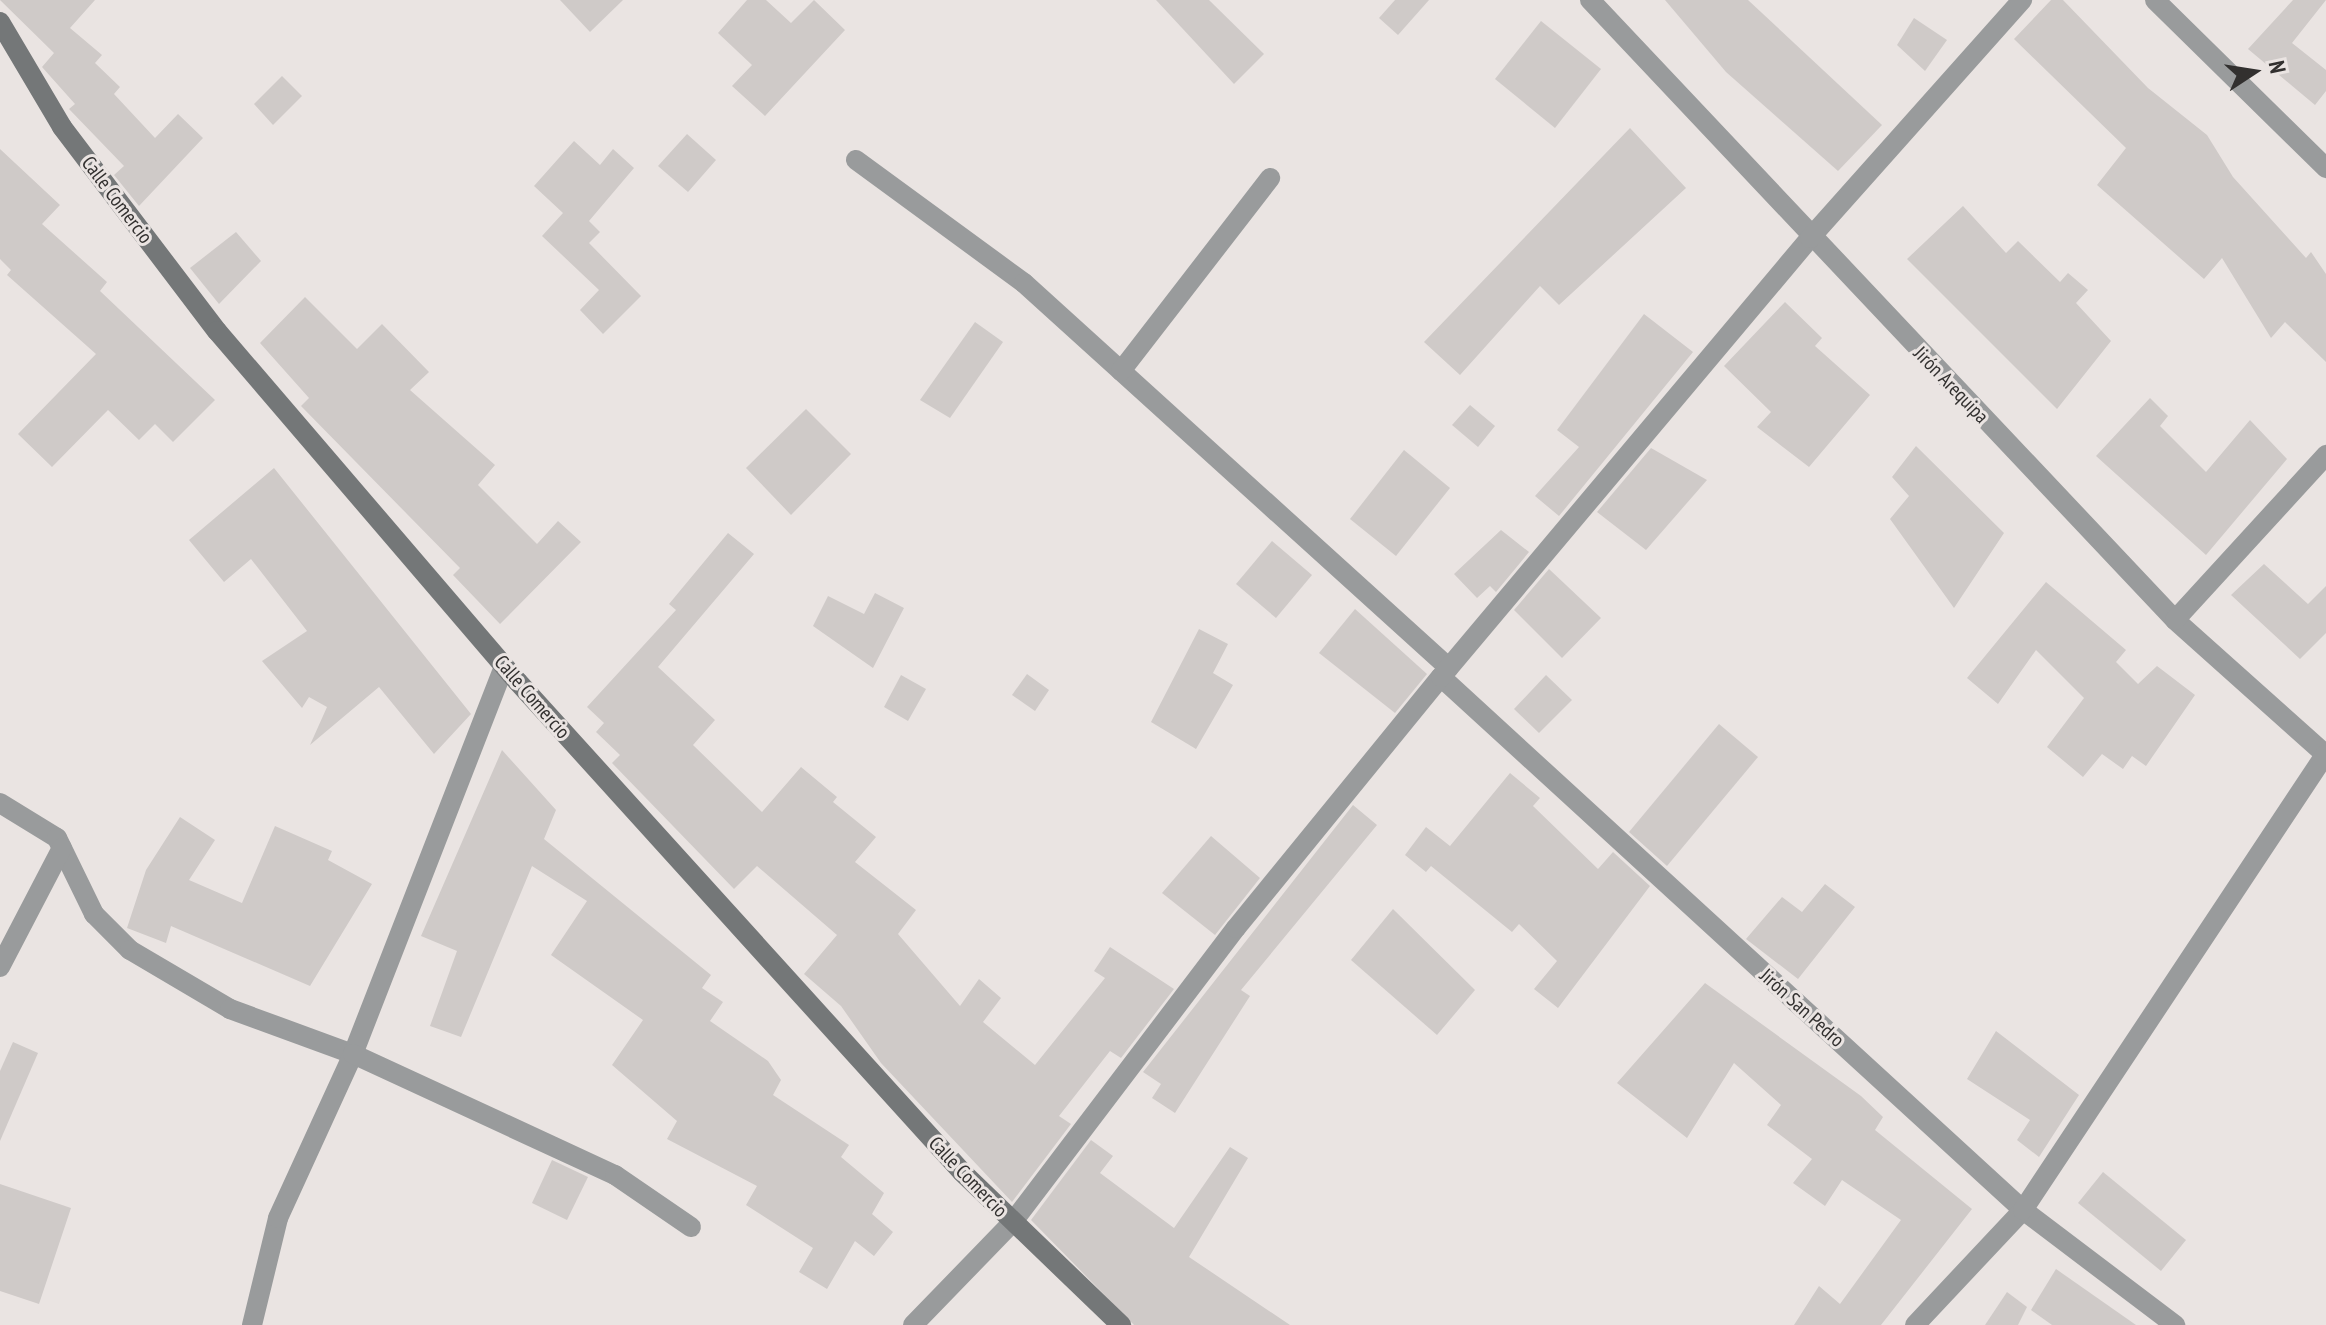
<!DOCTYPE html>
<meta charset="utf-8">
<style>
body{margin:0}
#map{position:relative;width:2326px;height:1325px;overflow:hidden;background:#eae4e2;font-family:"PT Sans Narrow",sans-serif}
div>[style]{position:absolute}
.building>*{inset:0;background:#cfcac8}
.street>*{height:20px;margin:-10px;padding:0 10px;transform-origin:10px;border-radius:10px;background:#999b9c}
.secondary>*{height:20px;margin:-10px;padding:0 10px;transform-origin:10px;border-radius:10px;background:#747778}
span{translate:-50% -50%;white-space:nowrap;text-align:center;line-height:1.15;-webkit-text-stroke:6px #eae4e2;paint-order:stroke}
.street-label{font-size:20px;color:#32302f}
.north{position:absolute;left:2214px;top:32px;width:80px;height:80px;-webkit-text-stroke:6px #eae4e2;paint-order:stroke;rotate:78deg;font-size:22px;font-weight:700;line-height:32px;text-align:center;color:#32302f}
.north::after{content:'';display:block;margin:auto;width:28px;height:36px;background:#32302f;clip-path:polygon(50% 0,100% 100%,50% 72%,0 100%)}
</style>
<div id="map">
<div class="building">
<div style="clip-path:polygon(0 0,95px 0,70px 28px,102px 55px,95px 63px,120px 87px,114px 94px,155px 138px,178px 114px,203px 138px,139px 206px,114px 175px,124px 166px,69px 109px,75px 104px,42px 67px,54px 53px)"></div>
<div style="clip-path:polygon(560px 0,623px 0,590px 32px)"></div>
<div style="clip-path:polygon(747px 0,766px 0,791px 23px,814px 0,845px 30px,765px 116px,732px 86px,752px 65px,718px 33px)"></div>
<div style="clip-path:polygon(1156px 0,1209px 0,1264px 54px,1234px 84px)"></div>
<div style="clip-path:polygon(1395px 0,1429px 0,1398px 35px,1379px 18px)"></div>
<div style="clip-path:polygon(1665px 0,1748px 0,1882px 125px,1838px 171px,1726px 72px)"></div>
<div style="clip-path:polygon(2051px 0,2063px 0,2148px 88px,2207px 135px,2233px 177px,2306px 258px,2311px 252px,2326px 274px,2326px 362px,2285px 322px,2271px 338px,2222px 258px,2204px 279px,2097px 185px,2126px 148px,2014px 39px)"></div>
<div style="clip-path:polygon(2293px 0,2326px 0,2292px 43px,2326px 70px,2326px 91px,2315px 105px,2248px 49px)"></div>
<div style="clip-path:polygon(1914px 18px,1947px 40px,1925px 71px,1897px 45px)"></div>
<div style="clip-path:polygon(1541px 21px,1601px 69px,1555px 128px,1495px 79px)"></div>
<div style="clip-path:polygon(282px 76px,302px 96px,273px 125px,254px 104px)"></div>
<div style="clip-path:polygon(1630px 128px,1686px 188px,1559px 305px,1540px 286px,1460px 375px,1424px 342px)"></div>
<div style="clip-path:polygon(687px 134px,716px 160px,688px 192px,658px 166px)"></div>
<div style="clip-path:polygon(574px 141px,600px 165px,613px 149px,634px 168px,589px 221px,600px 232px,589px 243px,641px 296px,603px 334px,580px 310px,599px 290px,542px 236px,563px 213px,534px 186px)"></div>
<div style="clip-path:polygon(0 149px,60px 205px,42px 224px,107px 282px,100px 291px,215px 400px,173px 442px,155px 424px,139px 440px,108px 410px,52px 467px,18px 434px,96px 354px,7px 275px,11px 270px,0 259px)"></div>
<div style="clip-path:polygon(1963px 206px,2006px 253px,2018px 241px,2060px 282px,2068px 273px,2088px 290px,2076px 303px,2111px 341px,2057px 409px,1907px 259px)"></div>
<div style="clip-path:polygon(236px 232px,261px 261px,219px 304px,190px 268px)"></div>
<div style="clip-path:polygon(305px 297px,357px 349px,382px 324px,429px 372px,410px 390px,495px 465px,478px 485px,537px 544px,558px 521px,581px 542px,500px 624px,453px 575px,460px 568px,301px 406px,309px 398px,260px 343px)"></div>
<div style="clip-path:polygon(1785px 302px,1822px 338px,1815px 346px,1870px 395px,1809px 467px,1757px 427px,1771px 412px,1724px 366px)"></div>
<div style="clip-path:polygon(1644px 314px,1693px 352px,1559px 516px,1535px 496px,1579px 447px,1557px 430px)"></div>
<div style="clip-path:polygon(975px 322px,1003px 342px,950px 418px,920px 400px)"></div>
<div style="clip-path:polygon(2150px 398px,2168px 416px,2160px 426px,2206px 472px,2250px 420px,2287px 459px,2206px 555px,2096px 456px)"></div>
<div style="clip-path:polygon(1470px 405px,1495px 426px,1478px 447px,1452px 425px)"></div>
<div style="clip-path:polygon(806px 409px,851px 454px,791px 515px,746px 468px)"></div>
<div style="clip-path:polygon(1916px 446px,2004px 533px,1954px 608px,1890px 519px,1909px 496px,1892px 477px)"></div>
<div style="clip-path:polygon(1651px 448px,1707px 480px,1646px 550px,1597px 512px)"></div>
<div style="clip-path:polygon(1404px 450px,1450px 488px,1396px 556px,1350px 519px)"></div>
<div style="clip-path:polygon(274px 468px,471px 714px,434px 754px,379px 687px,310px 745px,327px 707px,309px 697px,302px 708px,262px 661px,307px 631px,251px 559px,224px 582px,189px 540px)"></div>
<div style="clip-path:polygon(1501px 530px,1529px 552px,1496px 592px,1490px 586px,1477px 598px,1454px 574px)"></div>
<div style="clip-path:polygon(728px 533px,754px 554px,658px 667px,715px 720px,693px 745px,762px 812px,801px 767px,837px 797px,833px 802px,876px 837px,855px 862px,916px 910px,898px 934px,960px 1006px,979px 979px,1001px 998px,983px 1022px,1035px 1065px,1105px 978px,1094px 971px,1110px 947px,1174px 989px,1121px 1058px,1110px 1051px,1059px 1116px,1071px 1124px,1012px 1202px,881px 1063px,841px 1006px,804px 974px,837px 935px,757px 866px,734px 889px,612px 763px,620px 755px,596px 732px,604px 723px,587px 707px,676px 610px,669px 604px)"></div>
<div style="clip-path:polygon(1272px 541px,1312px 575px,1276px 618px,1236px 584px)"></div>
<div style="clip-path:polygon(2264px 564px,2308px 604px,2326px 586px,2326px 633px,2300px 659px,2231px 595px)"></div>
<div style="clip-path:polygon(1549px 569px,1601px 618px,1562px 658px,1514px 610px)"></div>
<div style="clip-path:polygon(2046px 582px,2126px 650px,2116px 662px,2138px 684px,2157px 666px,2195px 695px,2146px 766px,2132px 756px,2123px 769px,2102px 754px,2083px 777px,2047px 747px,2084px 698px,2036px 650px,1998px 704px,1967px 678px)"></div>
<div style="clip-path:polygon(875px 593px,904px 608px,873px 668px,813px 626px,828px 596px,864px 614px)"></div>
<div style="clip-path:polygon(1355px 609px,1427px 674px,1395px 713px,1319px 653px)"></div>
<div style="clip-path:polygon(1199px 629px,1228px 644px,1213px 673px,1233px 685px,1196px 749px,1151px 722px)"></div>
<div style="clip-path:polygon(1027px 674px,1049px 690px,1035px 711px,1012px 695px)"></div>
<div style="clip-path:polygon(901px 675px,926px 689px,908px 721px,884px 707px)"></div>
<div style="clip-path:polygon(1546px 675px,1572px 700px,1539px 733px,1514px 709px)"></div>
<div style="clip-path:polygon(1719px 724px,1758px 757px,1667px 866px,1629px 832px)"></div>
<div style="clip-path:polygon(502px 750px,556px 810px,544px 839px,711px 975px,702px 988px,723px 1002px,710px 1021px,768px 1061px,781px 1080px,773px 1095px,849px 1145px,841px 1157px,884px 1193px,872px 1214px,893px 1232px,874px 1256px,855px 1241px,827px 1289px,799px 1272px,813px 1248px,746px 1205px,757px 1186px,667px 1139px,677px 1121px,612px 1065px,643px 1020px,551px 955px,587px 901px,532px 866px,461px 1037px,430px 1026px,457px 951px,421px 936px)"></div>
<div style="clip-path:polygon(1510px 773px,1540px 798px,1533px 806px,1598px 869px,1613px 852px,1650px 886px,1558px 1008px,1534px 989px,1557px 961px,1519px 924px,1512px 932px,1431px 866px,1426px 872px,1405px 855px,1426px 827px,1450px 846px)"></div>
<div style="clip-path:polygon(1353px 805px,1377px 825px,1241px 990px,1250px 996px,1175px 1113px,1152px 1098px,1161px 1084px,1143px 1072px)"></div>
<div style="clip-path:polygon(180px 817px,215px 840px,189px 880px,242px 903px,275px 826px,332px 851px,328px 860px,372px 884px,310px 986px,171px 926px,166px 943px,127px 928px,146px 870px)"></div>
<div style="clip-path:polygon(1211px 836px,1260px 878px,1215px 935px,1162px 893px)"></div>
<div style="clip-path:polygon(1825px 884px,1855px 907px,1798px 979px,1746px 939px,1782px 897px,1802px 912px)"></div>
<div style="clip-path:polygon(1393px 909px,1475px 990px,1437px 1035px,1351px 960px)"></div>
<div style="clip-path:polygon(1705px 983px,1861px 1096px,1883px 1117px,1875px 1130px,1972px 1209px,1881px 1325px,1794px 1325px,1819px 1286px,1840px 1304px,1901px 1220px,1842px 1180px,1825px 1206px,1793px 1183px,1812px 1159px,1767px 1125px,1781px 1105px,1734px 1063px,1687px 1138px,1617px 1083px)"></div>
<div style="clip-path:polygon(1996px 1031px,2079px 1095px,2039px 1157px,2017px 1140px,2030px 1120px,1967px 1079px)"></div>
<div style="clip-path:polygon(13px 1042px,38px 1053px,0 1141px,0 1071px)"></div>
<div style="clip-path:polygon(1091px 1140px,1113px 1156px,1100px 1173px,1174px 1228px,1230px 1147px,1248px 1158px,1189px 1257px,1290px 1325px,1134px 1325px,1031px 1220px)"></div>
<div style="clip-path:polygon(552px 1160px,588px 1177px,567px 1220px,532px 1203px)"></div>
<div style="clip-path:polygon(2103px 1172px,2186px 1240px,2161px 1271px,2078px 1203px)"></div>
<div style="clip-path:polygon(0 1184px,71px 1208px,39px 1304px,0 1291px)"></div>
<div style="clip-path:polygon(2056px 1269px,2136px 1325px,2052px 1325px,2031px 1310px)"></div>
<div style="clip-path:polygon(2007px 1292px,2027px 1307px,2018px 1325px,1985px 1325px)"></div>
</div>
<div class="street">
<div style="left:1590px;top:0;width:852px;rotate:46.66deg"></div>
<div style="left:2175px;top:620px;width:203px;rotate:41.8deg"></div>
<div style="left:2155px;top:0;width:240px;rotate:44.5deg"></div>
<div style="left:856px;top:160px;width:208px;rotate:36.2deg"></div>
<div style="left:1024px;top:283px;width:573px;rotate:42.17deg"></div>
<div style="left:1121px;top:371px;width:244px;rotate:-52.3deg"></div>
<div style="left:2175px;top:620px;width:224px;rotate:-47.5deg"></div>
<div style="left:1441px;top:677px;width:789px;rotate:42.48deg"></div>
<div style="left:2023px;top:1210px;width:191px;rotate:37.1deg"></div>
<div style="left:0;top:803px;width:67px;rotate:31.6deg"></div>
<div style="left:57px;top:838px;width:85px;rotate:64deg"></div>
<div style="left:94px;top:914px;width:51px;rotate:45deg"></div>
<div style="left:130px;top:950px;width:116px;rotate:30.5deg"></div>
<div style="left:230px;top:1009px;width:131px;rotate:20.1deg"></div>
<div style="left:353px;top:1054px;width:416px;rotate:-68.7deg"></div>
<div style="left:0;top:967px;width:134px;rotate:-62.5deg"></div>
<div style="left:252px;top:1325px;width:110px;rotate:-76.3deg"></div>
<div style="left:278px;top:1218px;width:180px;rotate:-65.4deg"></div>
<div style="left:353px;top:1054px;width:289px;rotate:24.8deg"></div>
<div style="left:615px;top:1175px;width:92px;rotate:34.4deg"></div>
<div style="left:913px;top:1325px;width:142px;rotate:-45.9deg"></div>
<div style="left:1012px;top:1223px;width:370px;rotate:-52.8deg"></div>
<div style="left:1236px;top:928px;width:324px;rotate:-50.8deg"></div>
<div style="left:1441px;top:677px;width:573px;rotate:-49.95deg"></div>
<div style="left:1810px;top:238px;width:319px;rotate:-48.3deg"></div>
<div style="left:1915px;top:1325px;width:158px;rotate:-46.8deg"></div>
<div style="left:2023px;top:1210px;width:546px;rotate:-56.43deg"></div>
</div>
<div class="secondary">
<div style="left:0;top:22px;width:122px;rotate:59.4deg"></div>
<div style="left:62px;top:127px;width:256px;rotate:52.8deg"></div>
<div style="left:217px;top:331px;width:462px;rotate:49.4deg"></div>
<div style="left:518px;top:682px;width:661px;rotate:47.82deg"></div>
<div style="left:962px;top:1172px;width:221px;rotate:43.9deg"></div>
</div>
<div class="street-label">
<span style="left:117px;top:200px;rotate:53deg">Calle Comercio</span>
<span style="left:1951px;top:385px;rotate:46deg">Jirón Arequipa</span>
<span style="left:532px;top:697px;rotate:49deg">Calle Comercio</span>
<span style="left:1802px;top:1008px;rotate:42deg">Jirón San Pedro</span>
<span style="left:968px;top:1177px;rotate:46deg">Calle Comercio</span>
</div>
<div class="north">N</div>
</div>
